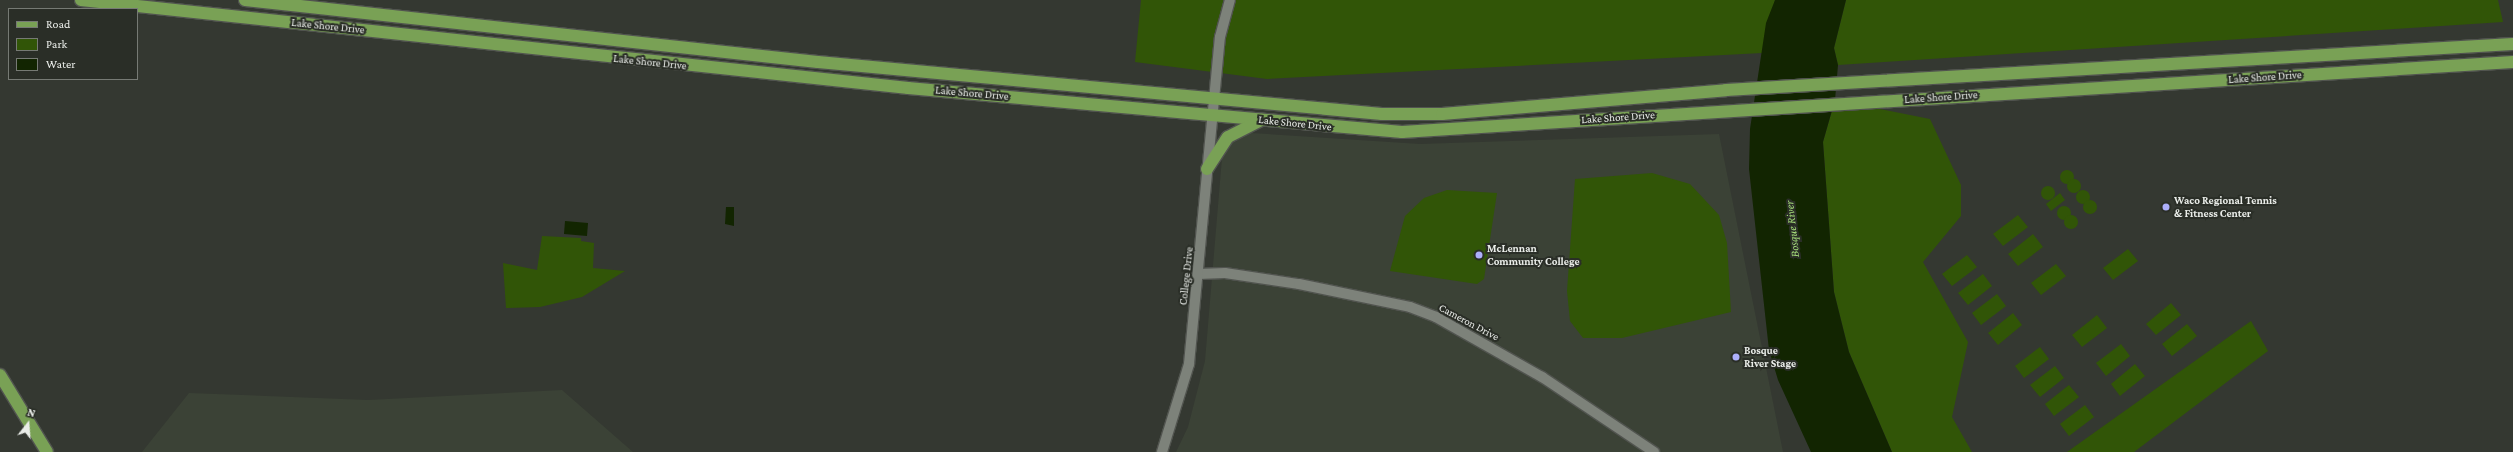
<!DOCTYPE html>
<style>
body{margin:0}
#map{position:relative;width:2513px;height:452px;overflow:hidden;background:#343831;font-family:"Crimson Pro",serif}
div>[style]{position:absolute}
.built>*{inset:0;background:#3b4236}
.green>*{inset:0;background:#315507}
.round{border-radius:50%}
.water>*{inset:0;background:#122501}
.roads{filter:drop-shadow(1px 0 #51544f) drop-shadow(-1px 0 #51544f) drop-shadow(0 1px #51544f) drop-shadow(0 -1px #51544f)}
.minor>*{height:10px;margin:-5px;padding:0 5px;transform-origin:5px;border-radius:5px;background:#7d827a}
.major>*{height:12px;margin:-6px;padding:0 6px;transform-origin:6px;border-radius:6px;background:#79a155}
.dots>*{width:11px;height:11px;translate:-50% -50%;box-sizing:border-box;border:2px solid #2a2e27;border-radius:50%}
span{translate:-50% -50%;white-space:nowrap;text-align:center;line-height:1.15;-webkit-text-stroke:4px #2a2e27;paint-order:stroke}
.street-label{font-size:11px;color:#e9ece8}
.poi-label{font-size:11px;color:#e9ece8;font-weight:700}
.left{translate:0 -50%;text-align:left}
.water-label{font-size:12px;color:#a5dc7a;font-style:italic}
.legend{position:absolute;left:8px;top:8px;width:130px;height:72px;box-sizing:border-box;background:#2a2e27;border:1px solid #767a74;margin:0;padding:5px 7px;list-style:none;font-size:12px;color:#e9ece8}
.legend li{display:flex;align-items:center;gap:8px;height:20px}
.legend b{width:20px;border:1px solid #767a74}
.north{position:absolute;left:8px;top:404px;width:40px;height:40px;-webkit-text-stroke:3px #2a2e27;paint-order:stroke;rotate:17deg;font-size:11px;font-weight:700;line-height:16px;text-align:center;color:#e9ece8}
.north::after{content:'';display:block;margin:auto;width:14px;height:18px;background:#e9ece8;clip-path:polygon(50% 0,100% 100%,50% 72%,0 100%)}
</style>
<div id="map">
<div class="built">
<div style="clip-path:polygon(1251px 133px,1420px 144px,1719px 134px,1783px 452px,1176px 452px,1188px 427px,1205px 361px,1222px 158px,1233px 139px)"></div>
<div style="clip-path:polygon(562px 390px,633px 452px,142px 452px,189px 393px,368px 400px)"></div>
</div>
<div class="green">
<div style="clip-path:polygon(1141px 0,1775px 0,1762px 53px,1267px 79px,1135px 62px)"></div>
<div style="clip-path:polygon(1846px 0,2498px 0,2503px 22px,1838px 65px,1834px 48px)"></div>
<div style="clip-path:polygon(1835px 100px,1930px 119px,1961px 185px,1961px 216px,1923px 262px,1968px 342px,1952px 417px,1972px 452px,1892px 452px,1849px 352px,1834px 292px,1823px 142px)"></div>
<div class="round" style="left:2060px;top:170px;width:14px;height:14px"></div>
<div style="clip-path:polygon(1652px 173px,1690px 184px,1719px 215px,1727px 243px,1731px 312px,1622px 338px,1583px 338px,1570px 321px,1567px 291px,1575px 179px)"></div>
<div class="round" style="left:2067px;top:179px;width:14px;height:14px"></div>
<div class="round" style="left:2041px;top:186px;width:14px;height:14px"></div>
<div style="clip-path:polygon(1447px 190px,1497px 193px,1484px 279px,1477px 284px,1390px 271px,1405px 216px,1424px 198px)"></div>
<div class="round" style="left:2076px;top:190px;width:14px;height:14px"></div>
<div style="clip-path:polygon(2060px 193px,2065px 200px,2051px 211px,2046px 204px)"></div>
<div class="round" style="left:2083px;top:200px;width:14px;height:14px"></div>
<div class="round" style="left:2057px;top:206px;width:14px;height:14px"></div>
<div style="clip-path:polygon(2018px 215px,2028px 227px,2003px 246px,1993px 234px)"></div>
<div class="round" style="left:2064px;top:215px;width:14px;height:14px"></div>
<div style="clip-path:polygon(2033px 234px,2043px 247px,2018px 266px,2008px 254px)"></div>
<div style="clip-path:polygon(542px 236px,581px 238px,581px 241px,594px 243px,593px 268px,625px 271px,582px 297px,540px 307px,506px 308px,503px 263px,537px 270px)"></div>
<div style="clip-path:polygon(2128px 249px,2138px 261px,2113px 280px,2103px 268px)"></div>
<div style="clip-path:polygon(1967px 255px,1977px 267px,1952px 286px,1942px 274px)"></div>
<div style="clip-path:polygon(2056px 264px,2066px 276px,2041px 295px,2031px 283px)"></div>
<div style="clip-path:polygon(1983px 274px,1992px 286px,1968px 305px,1958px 293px)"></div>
<div style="clip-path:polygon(1997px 294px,2006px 306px,1981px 325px,1972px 313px)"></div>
<div style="clip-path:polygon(2171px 303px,2181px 315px,2156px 335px,2146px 324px)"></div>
<div style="clip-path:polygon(2013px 313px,2022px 325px,1998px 345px,1988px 333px)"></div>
<div style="clip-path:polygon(2097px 315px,2107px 328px,2082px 347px,2072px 335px)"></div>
<div style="clip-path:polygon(2251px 321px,2268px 351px,2134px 452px,2067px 452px)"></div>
<div style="clip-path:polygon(2187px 324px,2197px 336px,2172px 356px,2162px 344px)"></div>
<div style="clip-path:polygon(2121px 344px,2130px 356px,2106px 376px,2096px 363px)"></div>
<div style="clip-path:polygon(2040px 347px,2049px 359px,2024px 378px,2015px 366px)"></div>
<div style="clip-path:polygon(2135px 364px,2145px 376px,2120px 396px,2111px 384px)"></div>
<div style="clip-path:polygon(2055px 366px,2064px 378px,2040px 397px,2030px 385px)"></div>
<div style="clip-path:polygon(2069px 385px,2079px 397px,2054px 416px,2045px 404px)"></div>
<div style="clip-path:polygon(2085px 405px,2094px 417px,2069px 436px,2060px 424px)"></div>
</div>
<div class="water">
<div style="clip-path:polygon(1775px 0,1846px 0,1834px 48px,1838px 65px,1835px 100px,1823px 142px,1834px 292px,1849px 352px,1892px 452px,1811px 452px,1778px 380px,1769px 350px,1749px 169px,1750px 129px,1766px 23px)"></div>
<div style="clip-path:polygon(726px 207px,734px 207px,734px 226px,725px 224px)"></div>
<div style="clip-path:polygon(565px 221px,588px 223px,587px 236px,564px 234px)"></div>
</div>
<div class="roads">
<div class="minor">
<div style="left:1198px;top:274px;width:27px;rotate:-2deg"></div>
<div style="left:1225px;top:273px;width:75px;rotate:8.5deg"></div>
<div style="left:1299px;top:284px;width:113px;rotate:11.7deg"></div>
<div style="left:1410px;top:307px;width:28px;rotate:21deg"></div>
<div style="left:1436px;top:317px;width:122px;rotate:29.5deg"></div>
<div style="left:1542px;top:377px;width:135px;rotate:33.8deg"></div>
<div style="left:1162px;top:452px;width:92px;rotate:-72.9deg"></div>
<div style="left:1189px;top:364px;width:328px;rotate:-84.6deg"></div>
<div style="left:1220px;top:37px;width:38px;rotate:-75deg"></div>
</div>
<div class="major">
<div style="left:81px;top:0;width:832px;rotate:6.07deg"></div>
<div style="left:908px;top:88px;width:496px;rotate:5.1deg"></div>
<div style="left:1402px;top:132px;width:1113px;rotate:-3.61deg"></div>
<div style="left:245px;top:0;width:576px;rotate:6.18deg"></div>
<div style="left:818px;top:62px;width:566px;rotate:5.27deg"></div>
<div style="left:1382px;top:114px;width:60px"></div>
<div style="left:1442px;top:114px;width:285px;rotate:-4.8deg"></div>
<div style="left:1726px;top:90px;width:788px;rotate:-3.35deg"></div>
<div style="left:1207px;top:169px;width:38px;rotate:-57deg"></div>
<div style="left:1228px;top:137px;width:38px;rotate:-27deg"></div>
<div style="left:0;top:375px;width:90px;rotate:58.6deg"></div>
</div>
</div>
<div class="dots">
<div style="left:2166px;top:207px;background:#adaffb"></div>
<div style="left:1479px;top:255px;background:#adaffb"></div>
<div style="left:1736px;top:357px;background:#adaffb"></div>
</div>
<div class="street-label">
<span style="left:328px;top:26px;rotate:6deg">Lake Shore Drive</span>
<span style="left:650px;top:62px;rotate:6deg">Lake Shore Drive</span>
<span style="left:2265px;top:77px;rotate:-4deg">Lake Shore Drive</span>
<span style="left:972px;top:93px;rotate:5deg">Lake Shore Drive</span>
<span style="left:1941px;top:97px;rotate:-4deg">Lake Shore Drive</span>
<span style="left:1618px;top:117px;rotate:-4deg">Lake Shore Drive</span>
<span style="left:1295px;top:123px;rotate:6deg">Lake Shore Drive</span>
<span style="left:1186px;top:276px;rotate:-84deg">College Drive</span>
<span style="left:1469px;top:322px;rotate:28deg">Cameron Drive</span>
</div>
<div class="poi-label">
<span class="left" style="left:2174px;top:207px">Waco Regional Tennis<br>&amp; Fitness Center</span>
<span class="left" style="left:1487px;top:255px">McLennan<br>Community College</span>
<span class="left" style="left:1744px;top:357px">Bosque<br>River Stage</span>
</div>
<div class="water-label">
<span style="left:1793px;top:229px;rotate:-96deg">Bosque River</span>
</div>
<ul class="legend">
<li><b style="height:5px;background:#79a155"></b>Road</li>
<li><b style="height:11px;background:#315507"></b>Park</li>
<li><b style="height:11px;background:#122501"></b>Water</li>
</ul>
<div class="north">N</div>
</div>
